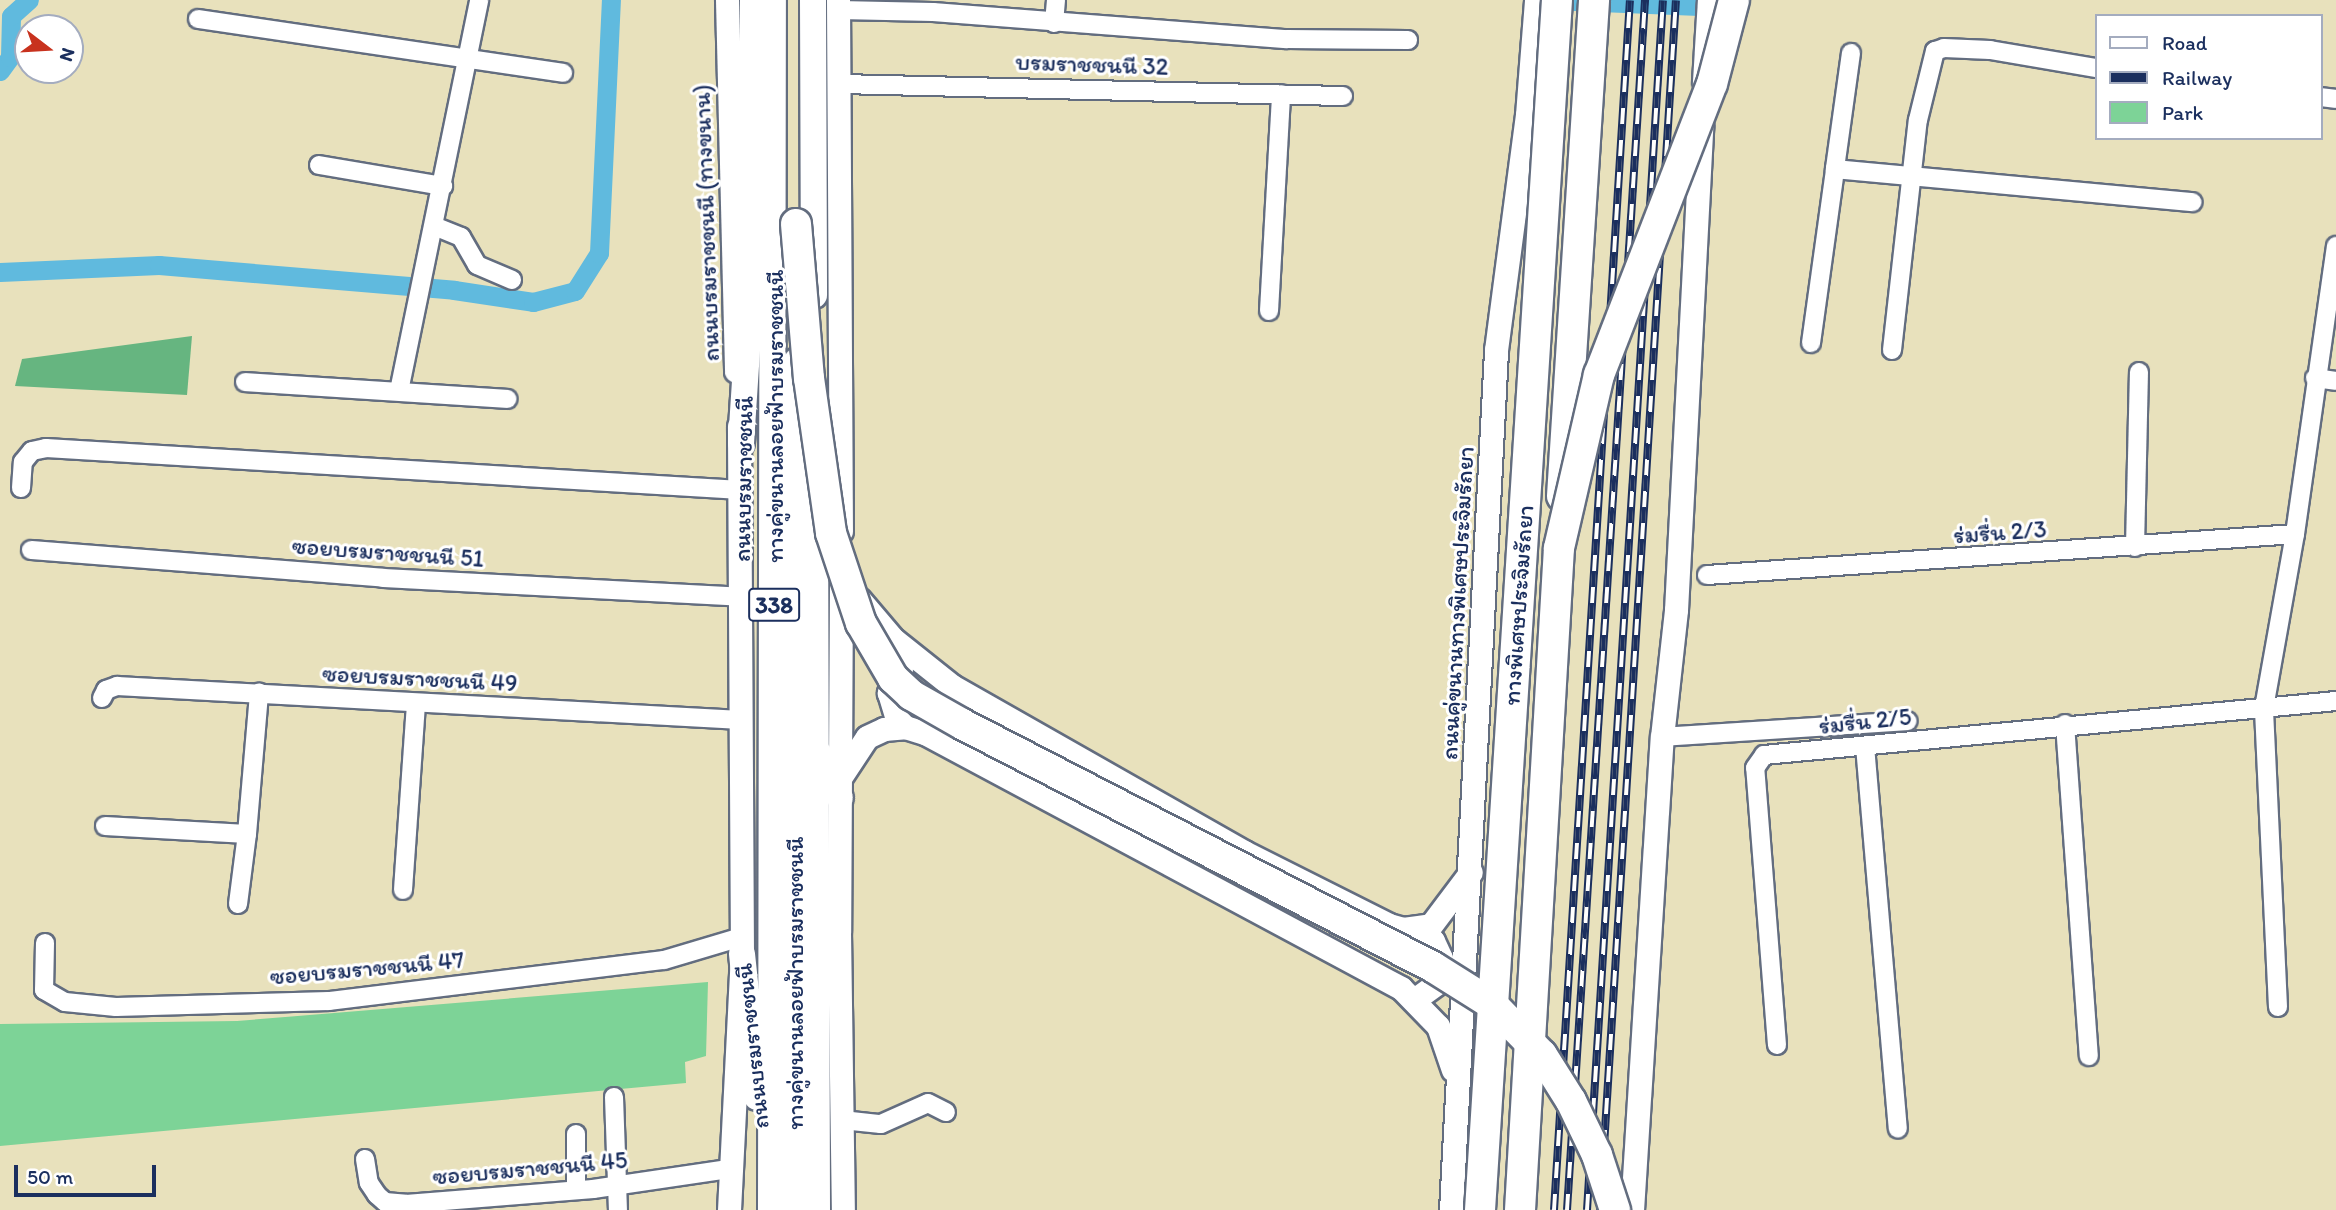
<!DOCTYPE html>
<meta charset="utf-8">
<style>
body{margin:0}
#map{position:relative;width:2336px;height:1210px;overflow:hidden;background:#e8e1bc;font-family:Itim,"Playpen Sans Thai",sans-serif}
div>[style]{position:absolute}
.green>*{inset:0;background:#7dd397}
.forest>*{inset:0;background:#66b580}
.canal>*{height:19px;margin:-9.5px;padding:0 9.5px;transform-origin:9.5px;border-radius:9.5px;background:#60bade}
.roads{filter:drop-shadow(2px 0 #636d7f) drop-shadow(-2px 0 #636d7f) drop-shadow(0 2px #636d7f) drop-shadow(0 -2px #636d7f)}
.street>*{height:18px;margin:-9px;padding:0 9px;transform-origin:9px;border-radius:9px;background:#fff}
.secondary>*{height:23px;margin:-11.5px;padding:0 11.5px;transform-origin:11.5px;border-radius:11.5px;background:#fff}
.primary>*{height:26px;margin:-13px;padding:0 13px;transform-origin:13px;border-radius:13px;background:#fff}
.highway>*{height:30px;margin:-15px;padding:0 15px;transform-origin:15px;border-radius:15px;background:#fff}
.rail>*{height:8px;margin-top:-4px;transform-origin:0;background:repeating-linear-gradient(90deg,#fff 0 16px,#1b2f5e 0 32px);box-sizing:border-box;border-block:2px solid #1b2f5e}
.bridges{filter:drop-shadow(2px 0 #636d7f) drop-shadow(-2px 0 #636d7f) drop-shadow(0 2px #636d7f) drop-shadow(0 -2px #636d7f)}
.highway-bridge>*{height:30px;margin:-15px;padding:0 15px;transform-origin:15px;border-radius:15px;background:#fff}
span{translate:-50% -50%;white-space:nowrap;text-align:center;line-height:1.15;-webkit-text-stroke:6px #fff;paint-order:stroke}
.shield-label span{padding:2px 5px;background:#fff;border:2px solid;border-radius:5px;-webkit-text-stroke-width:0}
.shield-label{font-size:23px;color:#1b2f5e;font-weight:700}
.street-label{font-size:24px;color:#1b2f5e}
.legend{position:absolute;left:2095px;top:14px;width:228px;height:126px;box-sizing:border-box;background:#fff;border:2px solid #a4acbf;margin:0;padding:9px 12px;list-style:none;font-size:21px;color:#1b2f5e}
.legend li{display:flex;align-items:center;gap:14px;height:35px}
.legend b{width:35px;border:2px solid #a4acbf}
.north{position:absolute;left:14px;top:14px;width:70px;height:70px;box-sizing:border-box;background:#fff;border:2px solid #a4acbf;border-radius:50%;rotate:107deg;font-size:19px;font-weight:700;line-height:28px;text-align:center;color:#1b2f5e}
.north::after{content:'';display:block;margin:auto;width:24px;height:32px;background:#c8321e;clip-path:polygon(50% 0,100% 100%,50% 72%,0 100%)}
.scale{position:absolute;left:14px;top:1165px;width:142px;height:32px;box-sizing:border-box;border:4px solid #1b2f5e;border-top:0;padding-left:9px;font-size:21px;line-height:24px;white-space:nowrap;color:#1b2f5e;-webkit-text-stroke:5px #fff;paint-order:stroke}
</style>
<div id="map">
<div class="green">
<div style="clip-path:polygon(708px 982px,706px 1056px,685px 1062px,686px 1083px,0 1146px,0 1024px,237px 1021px)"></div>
</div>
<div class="forest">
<div style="clip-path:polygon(192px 336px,187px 395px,15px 386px,22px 359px)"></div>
</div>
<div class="canal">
<div style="left:1550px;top:0;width:174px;rotate:2.3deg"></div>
<div style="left:0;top:71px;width:17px;rotate:-54deg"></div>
<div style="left:10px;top:57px;width:41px;rotate:-88.6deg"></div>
<div style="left:11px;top:16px;width:24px;rotate:-42deg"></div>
<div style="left:0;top:272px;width:159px;rotate:-2.5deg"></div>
<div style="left:159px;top:265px;width:296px;rotate:4.8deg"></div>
<div style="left:454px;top:290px;width:80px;rotate:8.6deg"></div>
<div style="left:533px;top:302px;width:43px;rotate:-14.7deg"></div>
<div style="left:575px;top:291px;width:45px;rotate:-57.7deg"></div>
<div style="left:599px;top:253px;width:253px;rotate:-87.3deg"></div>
</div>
<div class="roads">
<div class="street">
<div style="left:839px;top:10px;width:94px;rotate:1.2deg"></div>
<div style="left:933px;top:12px;width:355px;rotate:4.4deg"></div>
<div style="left:1287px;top:39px;width:121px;rotate:0.5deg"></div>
<div style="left:198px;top:19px;width:369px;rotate:8.4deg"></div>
<div style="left:1054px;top:23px;width:23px;rotate:-85deg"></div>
<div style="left:1851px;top:53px;width:117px;rotate:97.9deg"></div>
<div style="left:1835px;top:169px;width:359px;rotate:5.3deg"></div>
<div style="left:840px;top:84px;width:503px;rotate:1.37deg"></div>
<div style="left:2320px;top:97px;width:16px;rotate:7deg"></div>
<div style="left:319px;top:165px;width:126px;rotate:9.6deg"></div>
<div style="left:434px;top:226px;width:29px;rotate:22deg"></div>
<div style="left:461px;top:237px;width:32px;rotate:60deg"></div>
<div style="left:477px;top:265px;width:38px;rotate:23deg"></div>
<div style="left:1269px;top:311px;width:217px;rotate:-86.8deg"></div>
<div style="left:1811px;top:343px;width:176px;rotate:-82.1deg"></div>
<div style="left:1892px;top:350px;width:231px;rotate:-83.6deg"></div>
<div style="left:1918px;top:120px;width:71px;rotate:-76.2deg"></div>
<div style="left:1935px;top:51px;width:9px;rotate:-18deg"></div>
<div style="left:1944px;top:48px;width:46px;rotate:2.5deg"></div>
<div style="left:1990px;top:50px;width:108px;rotate:9.6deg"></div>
<div style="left:2315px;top:378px;width:21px;rotate:8deg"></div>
<div style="left:245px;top:382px;width:263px;rotate:3.7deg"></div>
<div style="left:399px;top:391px;width:399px;rotate:-78.4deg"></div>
<div style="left:21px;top:488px;width:26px;rotate:-86deg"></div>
<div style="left:23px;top:462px;width:14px;rotate:-51deg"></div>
<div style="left:32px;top:451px;width:14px;rotate:-12deg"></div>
<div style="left:46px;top:448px;width:696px;rotate:3.46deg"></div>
<div style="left:2135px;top:547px;width:175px;rotate:-88.7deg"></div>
<div style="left:31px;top:550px;width:353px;rotate:4.5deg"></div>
<div style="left:383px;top:578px;width:359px;rotate:3deg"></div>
<div style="left:1707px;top:575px;width:589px;rotate:-3.99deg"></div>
<div style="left:102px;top:698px;width:9px;rotate:-63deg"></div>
<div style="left:106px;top:690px;width:12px;rotate:-20deg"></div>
<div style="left:117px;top:686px;width:625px;rotate:3.12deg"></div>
<div style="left:2065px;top:724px;width:333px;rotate:85.9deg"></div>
<div style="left:1662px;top:737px;width:246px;rotate:-3.7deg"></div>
<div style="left:1865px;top:746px;width:384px;rotate:85.1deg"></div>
<div style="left:105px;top:826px;width:142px;rotate:3.2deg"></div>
<div style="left:247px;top:834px;width:142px;rotate:-85.1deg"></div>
<div style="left:403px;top:890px;width:186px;rotate:-86deg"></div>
<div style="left:238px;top:904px;width:71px;rotate:-82.7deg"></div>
<div style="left:45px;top:943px;width:47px;rotate:91.2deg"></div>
<div style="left:44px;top:990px;width:24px;rotate:30deg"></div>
<div style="left:65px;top:1002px;width:51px;rotate:5.6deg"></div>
<div style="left:116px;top:1007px;width:213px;rotate:-1.6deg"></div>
<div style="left:329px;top:1001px;width:337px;rotate:-7deg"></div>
<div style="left:664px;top:960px;width:80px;rotate:-16.6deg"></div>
<div style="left:2278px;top:1007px;width:299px;rotate:-92.7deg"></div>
<div style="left:2264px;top:708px;width:177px;rotate:-79.9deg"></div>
<div style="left:2295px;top:534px;width:291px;rotate:-81.9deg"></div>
<div style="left:1777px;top:1045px;width:278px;rotate:-94.5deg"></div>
<div style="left:1755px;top:768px;width:16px;rotate:-55deg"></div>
<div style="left:1764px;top:755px;width:575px;rotate:-5.39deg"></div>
<div style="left:614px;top:1097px;width:113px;rotate:88deg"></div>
<div style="left:842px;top:1120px;width:39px;rotate:6deg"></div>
<div style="left:881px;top:1124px;width:51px;rotate:-24.1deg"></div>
<div style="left:928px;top:1103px;width:20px;rotate:27deg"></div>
<div style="left:576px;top:1134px;width:56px;rotate:90deg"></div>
<div style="left:365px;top:1159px;width:24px;rotate:81deg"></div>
<div style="left:369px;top:1183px;width:14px;rotate:56deg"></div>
<div style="left:377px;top:1195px;width:11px;rotate:41deg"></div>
<div style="left:385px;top:1202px;width:21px;rotate:5deg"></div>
<div style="left:406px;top:1204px;width:188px;rotate:-4.6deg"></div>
<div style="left:593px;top:1189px;width:137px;rotate:-8.4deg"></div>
</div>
<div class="secondary">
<div style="left:727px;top:0;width:371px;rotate:88.6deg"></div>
<div style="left:838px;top:0;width:531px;rotate:89.68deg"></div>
<div style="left:1704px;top:81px;width:81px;rotate:-86.5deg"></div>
<div style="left:841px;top:580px;width:352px;rotate:90.3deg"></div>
<div style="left:839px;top:932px;width:278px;rotate:89.2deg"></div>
<div style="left:859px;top:599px;width:52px;rotate:49.6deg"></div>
<div style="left:893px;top:639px;width:75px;rotate:38.5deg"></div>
<div style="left:952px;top:686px;width:336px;rotate:29.6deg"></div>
<div style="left:1244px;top:852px;width:162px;rotate:26.7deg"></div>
<div style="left:1389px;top:925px;width:15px;rotate:16deg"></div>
<div style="left:1403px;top:929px;width:28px;rotate:-8deg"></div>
<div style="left:1431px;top:925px;width:66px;rotate:-53deg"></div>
<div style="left:901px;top:669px;width:27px;rotate:117deg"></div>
<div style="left:889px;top:693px;width:27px;rotate:73deg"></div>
<div style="left:897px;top:719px;width:11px;rotate:45deg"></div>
<div style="left:842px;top:775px;width:45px;rotate:-56.7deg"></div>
<div style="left:867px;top:737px;width:19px;rotate:-25deg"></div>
<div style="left:884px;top:729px;width:21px;rotate:-5deg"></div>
<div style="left:905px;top:727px;width:21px;rotate:17deg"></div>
<div style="left:925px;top:733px;width:540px;rotate:28.18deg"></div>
<div style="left:1401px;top:988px;width:53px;rotate:45.8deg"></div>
<div style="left:1438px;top:1026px;width:46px;rotate:71.2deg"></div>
<div style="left:1414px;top:1000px;width:29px;rotate:-36deg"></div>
<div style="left:1437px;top:983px;width:25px;rotate:-81deg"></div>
<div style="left:1441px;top:958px;width:19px;rotate:-115deg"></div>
<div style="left:1433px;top:941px;width:18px;rotate:-139deg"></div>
<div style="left:729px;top:1210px;width:256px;rotate:-87.1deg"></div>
<div style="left:742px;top:954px;width:528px;rotate:-90.33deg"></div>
<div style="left:1451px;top:1210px;width:861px;rotate:-87deg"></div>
<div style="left:1496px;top:350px;width:237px;rotate:-82.5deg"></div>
<div style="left:1527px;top:115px;width:115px;rotate:-85.5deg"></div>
<div style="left:1632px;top:1210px;width:474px;rotate:-86.4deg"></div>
<div style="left:1662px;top:737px;width:128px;rotate:-83.7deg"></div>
<div style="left:1676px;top:610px;width:486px;rotate:-87deg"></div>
</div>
<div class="primary">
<div style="left:813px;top:0;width:295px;rotate:89.8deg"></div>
<div style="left:741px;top:443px;width:170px;rotate:-86.3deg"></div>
<div style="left:752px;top:273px;width:273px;rotate:-89.8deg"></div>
<div style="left:815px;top:494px;width:716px;rotate:89.84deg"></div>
<div style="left:820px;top:755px;width:47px;rotate:65.1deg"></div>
<div style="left:742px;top:954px;width:144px;rotate:84deg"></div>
<div style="left:771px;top:1210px;width:1210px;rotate:-89.91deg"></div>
<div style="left:795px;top:1210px;width:849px;rotate:-89.87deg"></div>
</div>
<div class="highway">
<div style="left:1562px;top:496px;width:497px;rotate:-86.3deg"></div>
</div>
</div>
<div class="rail">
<div style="left:1554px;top:1210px;width:1212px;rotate:-86.41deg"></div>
<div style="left:1567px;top:1210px;width:1213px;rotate:-86.31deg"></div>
<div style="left:1587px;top:1210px;width:1212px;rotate:-86.41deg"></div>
<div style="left:1600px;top:1210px;width:1212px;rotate:-86.41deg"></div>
</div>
<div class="bridges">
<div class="highway-bridge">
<div style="left:796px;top:224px;width:155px;rotate:85.2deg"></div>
<div style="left:809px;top:378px;width:157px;rotate:81.9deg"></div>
<div style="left:831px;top:533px;width:95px;rotate:71.6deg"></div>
<div style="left:861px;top:623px;width:64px;rotate:59.8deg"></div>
<div style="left:893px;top:678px;width:25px;rotate:43deg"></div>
<div style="left:911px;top:695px;width:59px;rotate:29.6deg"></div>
<div style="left:962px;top:724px;width:530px;rotate:27.29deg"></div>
<div style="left:1433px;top:967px;width:70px;rotate:32.1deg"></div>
<div style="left:1492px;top:1004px;width:71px;rotate:45.6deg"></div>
<div style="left:1542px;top:1055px;width:54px;rotate:57.8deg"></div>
<div style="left:1571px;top:1101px;width:60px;rotate:64.3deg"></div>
<div style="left:1597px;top:1155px;width:58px;rotate:71.9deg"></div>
<div style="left:1480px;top:1210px;width:1212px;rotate:-86.36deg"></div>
<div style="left:1520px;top:1210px;width:663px;rotate:-86.63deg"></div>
<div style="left:1559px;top:548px;width:178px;rotate:-77deg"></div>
<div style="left:1599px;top:375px;width:312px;rotate:-68.8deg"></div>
<div style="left:1712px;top:84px;width:87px;rotate:-75.3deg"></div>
</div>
</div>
<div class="shield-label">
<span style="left:774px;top:605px">338</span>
</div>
<div class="street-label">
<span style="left:1092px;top:64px;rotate:2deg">บรมราชชนนี 32</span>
<span style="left:706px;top:223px;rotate:-92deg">ถนนบรมราชชนนี (ทางขนาน)</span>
<span style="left:775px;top:416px;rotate:-90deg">ทางคู่ขนานลอยฟ้าบรมราชชนนี</span>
<span style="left:743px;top:479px;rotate:-89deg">ถนนบรมราชชนนี</span>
<span style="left:2000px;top:532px;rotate:-4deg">ร่มรื่น 2/3</span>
<span style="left:388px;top:552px;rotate:4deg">ซอยบรมราชชนนี 51</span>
<span style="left:1457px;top:603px;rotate:-87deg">ถนนคู่ขนานทางพิเศษประจิมรัถยา</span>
<span style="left:1518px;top:605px;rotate:-86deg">ทางพิเศษประจิมรัถยา</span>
<span style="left:420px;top:678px;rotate:3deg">ซอยบรมราชชนนี 49</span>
<span style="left:1865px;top:721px;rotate:-6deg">ร่มรื่น 2/5</span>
<span style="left:367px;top:968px;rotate:-5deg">ซอยบรมราชชนนี 47</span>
<span style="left:795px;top:983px;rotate:-90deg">ทางคู่ขนานลอยฟ้าบรมราชชนนี</span>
<span style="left:752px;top:1046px;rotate:-96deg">ถนนบรมราชชนนี</span>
<span style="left:530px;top:1168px;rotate:-5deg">ซอยบรมราชชนนี 45</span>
</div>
<ul class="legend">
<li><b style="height:9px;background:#fff"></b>Road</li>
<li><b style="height:9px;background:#1b2f5e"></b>Railway</li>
<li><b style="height:19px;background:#7dd397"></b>Park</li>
</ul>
<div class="north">N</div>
<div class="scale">50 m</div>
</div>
